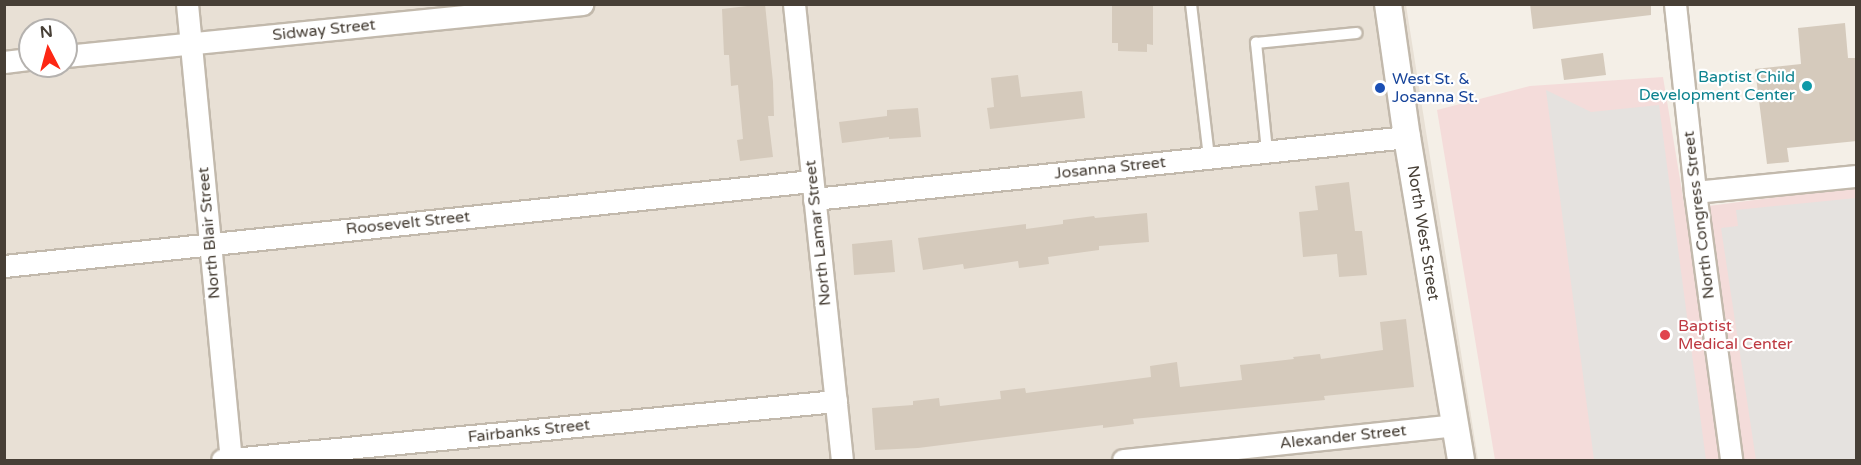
<!DOCTYPE html>
<style>
body{margin:0}
#map{position:relative;width:1861px;height:465px;overflow:hidden;background:#f4efe7;font-family:"Varela Round",sans-serif}
div>[style]{position:absolute}
.residential>*{inset:0;background:#e8e0d5}
.medical>*{inset:0;background:#f4dcda}
.parking>*{inset:0;background:#e5e2df}
.building>*{inset:0;background:#d5cabc}
.roads{filter:drop-shadow(2px 0 #c2b9ac) drop-shadow(-2px 0 #c2b9ac) drop-shadow(0 2px #c2b9ac) drop-shadow(0 -2px #c2b9ac)}
.service>*{height:10px;margin:-5px;padding:0 5px;transform-origin:5px;border-radius:5px;background:#fff}
.minor>*{height:21px;margin:-10.5px;padding:0 10.5px;transform-origin:10.5px;border-radius:10.5px;background:#fff}
.tertiary>*{height:26px;margin:-13px;padding:0 13px;transform-origin:13px;border-radius:13px;background:#fff}
.dots>*{width:16px;height:16px;translate:-50% -50%;box-sizing:border-box;border:3px solid #fff;border-radius:50%}
span{translate:-50% -50%;white-space:nowrap;text-align:center;line-height:1.15;-webkit-text-stroke:4.5px #fff;paint-order:stroke}
.street-label{font-size:16px;color:#473f36}
.culture-label{font-size:16px;color:#0d838f}
.right{translate:-100% -50%;text-align:right}
.transit-label{font-size:16px;color:#164399}
.left{translate:0 -50%;text-align:left}
.health-label{font-size:16px;color:#be3a42}
.frame{position:absolute;inset:0;border:6px solid #473f36;pointer-events:none}
.north{position:absolute;left:18px;top:18px;width:60px;height:60px;box-sizing:border-box;background:#fff;border:2px solid #b5b2af;border-radius:50%;rotate:354deg;font-size:16px;font-weight:700;line-height:24px;text-align:center;color:#473f36}
.north::after{content:'';display:block;margin:auto;width:21px;height:27px;background:#fd2714;clip-path:polygon(50% 0,100% 100%,50% 72%,0 100%)}
</style>
<div id="map">
<div class="residential">
<div style="clip-path:polygon(evenodd,4px 5px,1406px 5px,1478px 460px,5px 460px,4px 5px,30px 30px,66px 30px,66px 66px,30px 66px,30px 30px)"></div>
</div>
<div class="medical">
<div style="clip-path:polygon(1663px 77px,1685px 209px,1856px 187px,1856px 460px,1495px 460px,1437px 110px,1530px 86px)"></div>
</div>
<div class="parking">
<div style="clip-path:polygon(1546px 90px,1591px 112px,1659px 105px,1706px 460px,1594px 460px)"></div>
<div style="clip-path:polygon(1856px 198px,1856px 460px,1756px 460px,1721px 228px,1738px 226px,1736px 210px)"></div>
</div>
<div class="building">
<div style="clip-path:polygon(765px 4px,773px 82px,774px 116px,768px 116px,773px 157px,740px 161px,737px 140px,743px 139px,738px 85px,731px 86px,729px 55px,724px 55px,722px 9px)"></div>
<div style="clip-path:polygon(1112px 4px,1153px 4px,1153px 45px,1147px 44px,1147px 52px,1118px 51px,1118px 43px,1112px 43px)"></div>
<div style="clip-path:polygon(1530px 4px,1651px 4px,1651px 15px,1533px 29px)"></div>
<div style="clip-path:polygon(1845px 23px,1848px 58px,1857px 58px,1857px 141px,1787px 148px,1789px 162px,1767px 164px,1755px 69px,1801px 64px,1798px 28px)"></div>
<div style="clip-path:polygon(1603px 53px,1606px 75px,1564px 80px,1561px 59px)"></div>
<div style="clip-path:polygon(1018px 75px,1021px 97px,1082px 91px,1085px 118px,990px 129px,987px 108px,994px 107px,991px 78px)"></div>
<div style="clip-path:polygon(918px 108px,921px 137px,889px 139px,889px 137px,842px 143px,839px 122px,887px 116px,887px 110px)"></div>
<div style="clip-path:polygon(1349px 182px,1355px 231px,1362px 231px,1367px 275px,1339px 277px,1337px 254px,1303px 257px,1299px 212px,1318px 210px,1315px 186px)"></div>
<div style="clip-path:polygon(1147px 213px,1149px 242px,1099px 246px,1099px 250px,1048px 257px,1049px 264px,1019px 268px,1018px 261px,964px 269px,963px 264px,923px 270px,918px 238px,1026px 224px,1026px 229px,1063px 224px,1063px 220px,1094px 216px,1095px 218px)"></div>
<div style="clip-path:polygon(892px 240px,895px 272px,854px 275px,852px 244px)"></div>
<div style="clip-path:polygon(1406px 319px,1414px 387px,1324px 396px,1325px 400px,1133px 419px,1134px 424px,1103px 428px,1103px 425px,918px 448px,875px 450px,872px 408px,913px 405px,913px 401px,939px 398px,940px 406px,1001px 399px,1000px 391px,1025px 388px,1026px 393px,1151px 377px,1150px 366px,1177px 362px,1180px 387px,1242px 380px,1240px 365px,1294px 359px,1293px 357px,1320px 354px,1321px 359px,1383px 350px,1380px 322px)"></div>
</div>
<div class="roads">
<div class="service">
<div style="left:1191px;top:4px;width:155px;rotate:83.3deg"></div>
<div style="left:1267px;top:151px;width:109px;rotate:-95.8deg"></div>
<div style="left:1256px;top:43px;width:101px;rotate:-5.7deg"></div>
</div>
<div class="minor">
<div style="left:187px;top:4px;width:458px;rotate:84.5deg"></div>
<div style="left:794px;top:4px;width:459px;rotate:84deg"></div>
<div style="left:1675px;top:4px;width:189px;rotate:83.9deg"></div>
<div style="left:1695px;top:192px;width:270px;rotate:82.3deg"></div>
<div style="left:66px;top:56px;width:519px;rotate:-5.75deg"></div>
<div style="left:4px;top:62px;width:26px;rotate:-7deg"></div>
<div style="left:1695px;top:192px;width:162px;rotate:-5.7deg"></div>
<div style="left:814px;top:199px;width:596px;rotate:-5.97deg"></div>
<div style="left:4px;top:266px;width:812px;rotate:-6.01deg"></div>
<div style="left:222px;top:460px;width:617px;rotate:-5.49deg"></div>
<div style="left:1123px;top:460px;width:334px;rotate:-6deg"></div>
</div>
<div class="tertiary">
<div style="left:1388px;top:4px;width:134px;rotate:81.9deg"></div>
<div style="left:1407px;top:137px;width:327px;rotate:80.5deg"></div>
</div>
</div>
<div class="dots">
<div style="left:1807px;top:86px;background:#0f9aa8"></div>
<div style="left:1380px;top:88px;background:#1a4fb4"></div>
<div style="left:1665px;top:335px;background:#e0444e"></div>
</div>
<div class="street-label">
<span style="left:324px;top:30px;rotate:-6deg">Sidway Street</span>
<span style="left:1110px;top:168px;rotate:-6deg">Josanna Street</span>
<span style="left:1699px;top:215px;rotate:-97deg">North Congress Street</span>
<span style="left:408px;top:223px;rotate:-6deg">Roosevelt Street</span>
<span style="left:209px;top:233px;rotate:-95deg">North Blair Street</span>
<span style="left:818px;top:233px;rotate:-96deg">North Lamar Street</span>
<span style="left:1423px;top:233px;rotate:81deg">North West Street</span>
<span style="left:529px;top:431px;rotate:-6deg">Fairbanks Street</span>
<span style="left:1343px;top:437px;rotate:-6deg">Alexander Street</span>
</div>
<div class="culture-label">
<span class="right" style="left:1795px;top:86px">Baptist Child<br>Development Center</span>
</div>
<div class="transit-label">
<span class="left" style="left:1392px;top:88px">West St. &amp;<br>Josanna St.</span>
</div>
<div class="health-label">
<span class="left" style="left:1678px;top:335px">Baptist<br>Medical Center</span>
</div>
<div class="frame"></div>
<div class="north">N</div>
</div>
